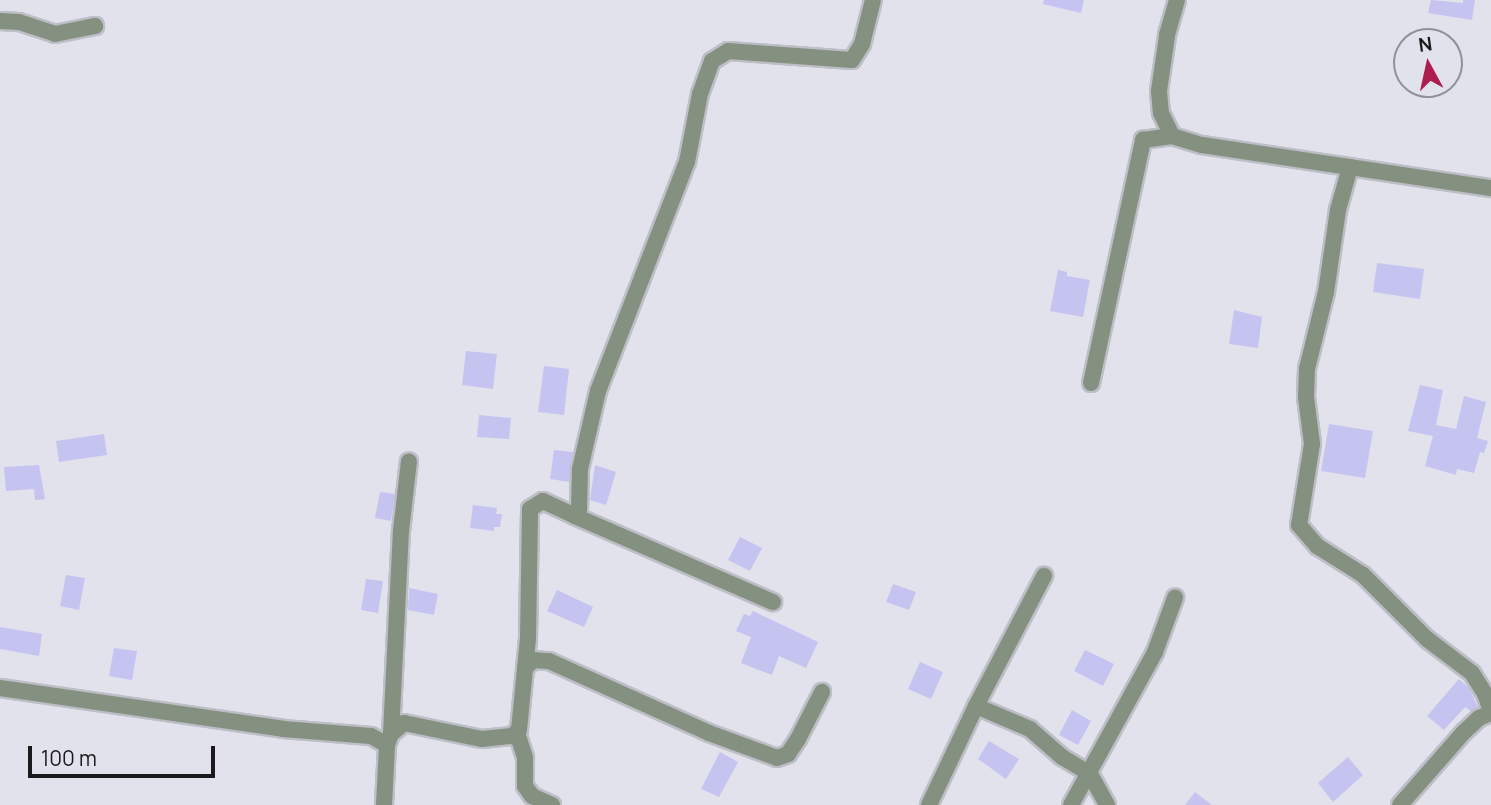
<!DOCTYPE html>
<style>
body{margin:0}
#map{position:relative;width:1491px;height:805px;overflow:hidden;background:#e1e2eb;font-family:Manrope,sans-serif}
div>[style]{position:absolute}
.building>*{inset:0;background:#c5c4f1}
.roads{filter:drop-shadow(2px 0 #bdbec6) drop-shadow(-2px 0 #bdbec6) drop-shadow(0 2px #bdbec6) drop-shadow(0 -2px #bdbec6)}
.minor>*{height:16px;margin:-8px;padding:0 8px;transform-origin:8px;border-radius:8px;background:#849181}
span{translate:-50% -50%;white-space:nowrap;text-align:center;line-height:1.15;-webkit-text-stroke:5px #e1e2eb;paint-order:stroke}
.north{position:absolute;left:1393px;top:28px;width:70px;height:70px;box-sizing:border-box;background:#e1e2eb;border:2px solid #919299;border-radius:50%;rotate:352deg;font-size:19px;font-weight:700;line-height:28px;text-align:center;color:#1a1a1d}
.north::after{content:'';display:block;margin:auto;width:24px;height:32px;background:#ae1d4e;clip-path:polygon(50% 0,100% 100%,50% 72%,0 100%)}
.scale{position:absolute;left:28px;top:746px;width:187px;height:32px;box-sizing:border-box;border:4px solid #1a1a1d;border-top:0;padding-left:9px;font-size:21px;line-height:24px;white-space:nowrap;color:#1a1a1d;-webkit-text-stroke:5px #e1e2eb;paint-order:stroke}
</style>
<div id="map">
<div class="building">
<div style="clip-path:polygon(1044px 0,1084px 0,1081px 13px,1043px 4px)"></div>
<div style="clip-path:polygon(1431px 0,1463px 3px,1463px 0,1475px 0,1472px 20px,1428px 13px)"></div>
<div style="clip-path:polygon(1377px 263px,1424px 269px,1420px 299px,1373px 292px)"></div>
<div style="clip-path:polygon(1058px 270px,1067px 272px,1067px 276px,1090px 280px,1083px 317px,1050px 311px)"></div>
<div style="clip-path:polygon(1234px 310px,1262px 317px,1258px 348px,1229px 344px)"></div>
<div style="clip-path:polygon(466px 351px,497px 354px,493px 389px,462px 385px)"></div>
<div style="clip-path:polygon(544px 366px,569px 369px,564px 415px,538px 412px)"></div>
<div style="clip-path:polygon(1420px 385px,1443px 390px,1436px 425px,1456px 429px,1464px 396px,1486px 402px,1477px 438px,1488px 441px,1484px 453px,1480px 452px,1474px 473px,1457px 469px,1456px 475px,1425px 466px,1433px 436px,1408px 431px)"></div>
<div style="clip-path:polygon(479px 415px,511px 418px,509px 439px,477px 437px)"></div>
<div style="clip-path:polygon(1329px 424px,1373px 431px,1365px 478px,1321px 471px)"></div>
<div style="clip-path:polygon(104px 434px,107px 455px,59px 462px,56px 441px)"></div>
<div style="clip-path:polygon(554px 450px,573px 452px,569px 482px,550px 479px)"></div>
<div style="clip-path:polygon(39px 465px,45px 499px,35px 500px,34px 489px,6px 491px,4px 467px)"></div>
<div style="clip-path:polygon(595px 465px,616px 472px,606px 505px,590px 500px)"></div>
<div style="clip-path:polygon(380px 492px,395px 494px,391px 521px,375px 518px)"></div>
<div style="clip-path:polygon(473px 505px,497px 508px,496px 514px,502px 514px,500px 527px,494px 527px,494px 531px,470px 528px)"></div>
<div style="clip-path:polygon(740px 537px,762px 548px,750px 571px,728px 560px)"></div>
<div style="clip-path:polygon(66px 575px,85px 578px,79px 610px,60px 606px)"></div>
<div style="clip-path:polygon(366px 579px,383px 581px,378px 613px,361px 610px)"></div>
<div style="clip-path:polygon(893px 584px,916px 592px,909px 610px,886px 602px)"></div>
<div style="clip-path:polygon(409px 588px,438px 594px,434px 615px,408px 610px)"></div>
<div style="clip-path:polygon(557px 590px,593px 607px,584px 627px,547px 611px)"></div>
<div style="clip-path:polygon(753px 611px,818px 642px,806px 668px,779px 656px,772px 675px,741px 663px,751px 637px,736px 631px,744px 614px,750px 616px)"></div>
<div style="clip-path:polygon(0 627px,42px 634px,39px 656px,0 649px)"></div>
<div style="clip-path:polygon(114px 648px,137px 651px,132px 680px,109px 676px)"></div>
<div style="clip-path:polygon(1085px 650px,1114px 664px,1103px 686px,1074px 671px)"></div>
<div style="clip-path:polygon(920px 662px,943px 672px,931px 699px,908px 689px)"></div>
<div style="clip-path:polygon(1459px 679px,1469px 688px,1478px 707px,1471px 711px,1465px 707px,1444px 730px,1427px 716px)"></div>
<div style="clip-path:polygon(1072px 710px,1091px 721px,1078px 745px,1059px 735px)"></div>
<div style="clip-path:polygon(989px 741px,1019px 759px,1006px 779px,978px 759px)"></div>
<div style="clip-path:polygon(720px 752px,738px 762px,719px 797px,701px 789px)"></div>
<div style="clip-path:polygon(1348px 757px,1363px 775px,1333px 802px,1318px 783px)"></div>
<div style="clip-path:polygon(1195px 792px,1212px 805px,1185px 805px)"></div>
</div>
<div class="roads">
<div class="minor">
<div style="left:1177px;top:0;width:37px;rotate:106deg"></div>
<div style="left:1167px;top:36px;width:56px;rotate:98.3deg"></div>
<div style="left:1159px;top:91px;width:22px;rotate:85deg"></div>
<div style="left:1161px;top:113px;width:25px;rotate:64deg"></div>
<div style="left:1172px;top:136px;width:31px;rotate:17deg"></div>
<div style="left:1202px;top:145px;width:292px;rotate:8.5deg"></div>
<div style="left:0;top:21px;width:19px;rotate:3deg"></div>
<div style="left:19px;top:22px;width:38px;rotate:18deg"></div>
<div style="left:55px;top:34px;width:41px;rotate:-11.3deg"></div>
<div style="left:1350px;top:167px;width:45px;rotate:105.6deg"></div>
<div style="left:1338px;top:210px;width:83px;rotate:98.3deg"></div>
<div style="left:1326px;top:292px;width:79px;rotate:103.9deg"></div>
<div style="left:1307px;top:369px;width:28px;rotate:92deg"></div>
<div style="left:1306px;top:397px;width:47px;rotate:82.7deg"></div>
<div style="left:1312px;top:444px;width:82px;rotate:99.1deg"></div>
<div style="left:1299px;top:525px;width:28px;rotate:49deg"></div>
<div style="left:1317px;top:546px;width:54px;rotate:32.2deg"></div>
<div style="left:1363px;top:575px;width:91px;rotate:45deg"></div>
<div style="left:1427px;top:639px;width:56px;rotate:37.1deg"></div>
<div style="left:1472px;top:673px;width:25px;rotate:58deg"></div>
<div style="left:1485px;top:694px;width:18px;rotate:71deg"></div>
<div style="left:1091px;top:383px;width:249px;rotate:-77.9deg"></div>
<div style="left:1143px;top:140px;width:29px;rotate:-8deg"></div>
<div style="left:575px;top:516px;width:216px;rotate:23.5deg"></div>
<div style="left:525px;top:668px;width:11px;rotate:-45deg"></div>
<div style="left:533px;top:660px;width:16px;rotate:4deg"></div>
<div style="left:549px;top:661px;width:175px;rotate:24.2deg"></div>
<div style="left:709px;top:733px;width:72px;rotate:20.2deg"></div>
<div style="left:777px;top:758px;width:12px;rotate:-20deg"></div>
<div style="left:788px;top:754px;width:18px;rotate:-56deg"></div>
<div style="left:798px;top:739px;width:53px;rotate:-62.9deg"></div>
<div style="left:0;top:688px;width:286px;rotate:8.2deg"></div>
<div style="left:283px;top:729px;width:88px;rotate:4.5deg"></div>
<div style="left:371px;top:736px;width:18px;rotate:29deg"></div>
<div style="left:976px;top:706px;width:59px;rotate:23.1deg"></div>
<div style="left:1030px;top:729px;width:43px;rotate:41.2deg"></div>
<div style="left:1062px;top:757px;width:33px;rotate:31deg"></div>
<div style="left:1090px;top:774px;width:35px;rotate:61deg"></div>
<div style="left:391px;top:734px;width:203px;rotate:-87.2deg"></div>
<div style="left:401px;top:531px;width:70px;rotate:-83.5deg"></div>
<div style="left:512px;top:736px;width:8px;rotate:23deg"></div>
<div style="left:519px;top:739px;width:20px;rotate:72deg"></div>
<div style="left:525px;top:758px;width:28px;rotate:90deg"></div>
<div style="left:525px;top:786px;width:12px;rotate:55deg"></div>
<div style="left:532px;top:796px;width:22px;rotate:24deg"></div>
<div style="left:384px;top:805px;width:60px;rotate:-87.1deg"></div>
<div style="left:387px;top:745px;width:12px;rotate:-70deg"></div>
<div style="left:391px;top:734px;width:17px;rotate:-40deg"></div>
<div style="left:404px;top:723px;width:80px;rotate:11.6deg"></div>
<div style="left:482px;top:739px;width:30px;rotate:-6deg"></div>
<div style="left:512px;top:736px;width:9px;rotate:-41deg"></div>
<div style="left:519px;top:730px;width:91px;rotate:-84.4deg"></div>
<div style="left:528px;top:639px;width:130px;rotate:-89.1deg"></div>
<div style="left:530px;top:509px;width:15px;rotate:-32deg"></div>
<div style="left:543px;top:501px;width:35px;rotate:25deg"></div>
<div style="left:575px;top:516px;width:7px;rotate:-56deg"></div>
<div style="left:579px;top:510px;width:41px;rotate:-88.6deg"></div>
<div style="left:580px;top:469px;width:80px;rotate:-77deg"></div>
<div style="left:598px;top:391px;width:246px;rotate:-68.8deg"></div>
<div style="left:687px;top:162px;width:69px;rotate:-79.2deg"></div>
<div style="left:700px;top:94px;width:35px;rotate:-70deg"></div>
<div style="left:712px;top:61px;width:19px;rotate:-32deg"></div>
<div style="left:728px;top:51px;width:124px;rotate:4.2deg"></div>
<div style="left:852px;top:60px;width:19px;rotate:-58deg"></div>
<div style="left:862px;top:44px;width:45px;rotate:-76deg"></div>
<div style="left:929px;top:805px;width:110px;rotate:-64.6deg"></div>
<div style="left:976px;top:706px;width:147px;rotate:-62.4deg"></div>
<div style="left:1071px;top:805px;width:175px;rotate:-61.2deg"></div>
<div style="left:1155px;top:652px;width:58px;rotate:-69.7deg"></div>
<div style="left:1400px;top:805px;width:97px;rotate:-48.8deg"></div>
<div style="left:1464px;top:732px;width:21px;rotate:-43deg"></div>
<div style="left:1479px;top:718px;width:13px;rotate:-23deg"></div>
</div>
</div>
<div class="north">N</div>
<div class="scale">100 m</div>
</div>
